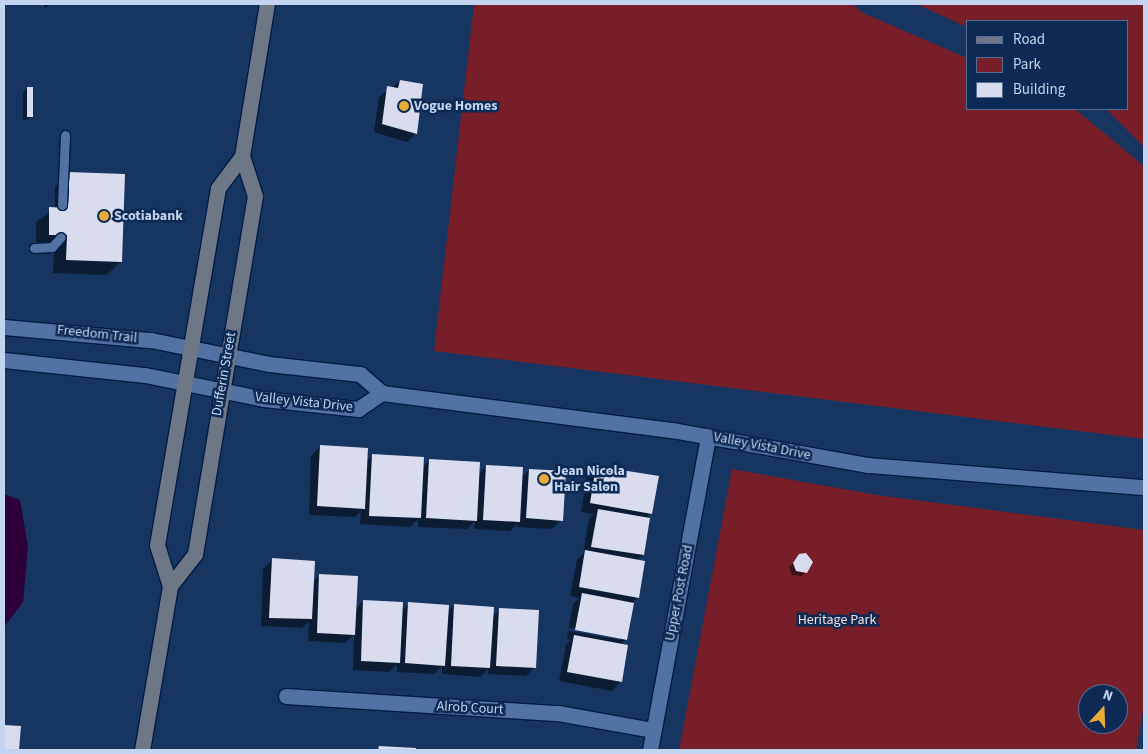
<!DOCTYPE html>
<style>
body{margin:0}
#map{position:relative;width:1148px;height:754px;overflow:hidden;background:#173561;font-family:"Source Sans 3",sans-serif}
div>[style]{position:absolute}
.green>*{inset:0;background:#771e29}
.water>*{inset:0;background:#2d0039}
.shadow>*{inset:0;background:#0007}
.building>*{inset:0;background:#d9dcef}
.roads{filter:drop-shadow(1px 0 #001b44) drop-shadow(-1px 0 #001b44) drop-shadow(0 1px #001b44) drop-shadow(0 -1px #001b44)}
.service>*{height:9px;margin:-4.5px;padding:0 4.5px;transform-origin:4.5px;border-radius:4.5px;background:#5272a3}
.minor>*{height:15px;margin:-7.5px;padding:0 7.5px;transform-origin:7.5px;border-radius:7.5px;background:#5272a3}
.tertiary>*{height:15px;margin:-7.5px;padding:0 7.5px;transform-origin:7.5px;border-radius:7.5px;background:#5272a3}
.secondary>*{height:15px;margin:-7.5px;padding:0 7.5px;transform-origin:7.5px;border-radius:7.5px;background:#6d7785}
.dots>*{width:14px;height:14px;translate:-50% -50%;box-sizing:border-box;border:2px solid #0d2a55;border-radius:50%}
span{translate:-50% -50%;white-space:nowrap;text-align:center;line-height:1.15;-webkit-text-stroke:5px #0d2a55;paint-order:stroke}
.poi-label{font-size:14px;color:#c2d4ef;font-weight:700}
.left{translate:0 -50%;text-align:left}
.street-label{font-size:14px;color:#c2d4ef}
.park-label{font-size:14px;color:#fadcdc}
.frame{position:absolute;inset:0;border:5px solid #c2d4ef;pointer-events:none}
.legend{position:absolute;left:966px;top:20px;width:162px;height:90px;box-sizing:border-box;background:#0d2a55;border:1px solid #556e93;margin:0;padding:6px 9px;list-style:none;font-size:15px;color:#c2d4ef}
.legend li{display:flex;align-items:center;gap:10px;height:25px}
.legend b{width:25px;border:1px solid #556e93}
.north{position:absolute;left:1078px;top:684px;width:50px;height:50px;box-sizing:border-box;background:#0d2a55;border:1px solid #556e93;border-radius:50%;rotate:20deg;font-size:14px;font-weight:700;line-height:20px;text-align:center;color:#c2d4ef}
.north::after{content:'';display:block;margin:auto;width:18px;height:22px;background:#e9ab38;clip-path:polygon(50% 0,100% 100%,50% 72%,0 100%)}
</style>
<div id="map">
<div class="green">
<div style="clip-path:polygon(474px 4px,852px 4px,863px 13px,967px 58px,967px 109px,1075px 109px,1144px 166px,1144px 439px,434px 351px)"></div>
<div style="clip-path:polygon(916px 4px,1144px 4px,1144px 147px,1106px 109px,1127px 109px,1127px 21px,967px 21px,967px 27px)"></div>
<div style="clip-path:polygon(evenodd,732px 469px,877px 495px,1144px 530px,1144px 706px,1136px 750px,679px 750px,732px 469px,1088px 694px,1118px 694px,1118px 724px,1088px 724px,1088px 694px)"></div>
</div>
<div class="water">
<div style="clip-path:polygon(4px 494px,20px 500px,28px 547px,23px 602px,4px 627px)"></div>
</div>
<div class="shadow">
<div style="clip-path:polygon(44px 4px,53px 4px,44px 8px)"></div>
<div style="clip-path:polygon(400px 81px,416px 133px,407px 142px,374px 132px,379px 97px)"></div>
<div style="clip-path:polygon(27px 88px,32px 117px,23px 121px,23px 92px)"></div>
<div style="clip-path:polygon(69px 174px,121px 261px,107px 275px,53px 273px,54px 248px,36px 248px,36px 222px,55px 209px,55px 187px)"></div>
<div style="clip-path:polygon(320px 447px,366px 462px,373px 455px,422px 468px,429px 461px,478px 475px,486px 466px,521px 478px,529px 470px,561px 520px,552px 529px,517px 527px,518px 523px,510px 531px,474px 529px,475px 521px,467px 529px,418px 527px,418px 519px,410px 527px,360px 524px,361px 511px,355px 517px,309px 515px,311px 456px)"></div>
<div style="clip-path:polygon(evenodd,596px 467px,651px 513px,646px 518px,643px 555px,637px 560px,637px 598px,631px 604px,626px 639px,621px 645px,621px 681px,612px 691px,559px 681px,566px 645px,571px 640px,567px 639px,573px 604px,579px 598px,570px 596px,577px 560px,583px 554px,589px 519px,594px 514px,581px 512px,587px 476px,596px 467px,569px 628px,621px 637px,621px 640px,569px 631px,569px 628px)"></div>
<div style="clip-path:polygon(799px 555px,806px 572px,802px 576px,792px 575px,789px 568px)"></div>
<div style="clip-path:polygon(272px 560px,313px 582px,320px 575px,355px 610px,363px 601px,401px 611px,409px 604px,447px 612px,454px 605px,492px 617px,500px 610px,535px 667px,526px 676px,488px 674px,488px 669px,480px 677px,442px 674px,442px 666px,434px 674px,397px 672px,397px 664px,389px 672px,353px 670px,354px 634px,345px 643px,308px 641px,309px 621px,302px 628px,261px 626px,263px 569px)"></div>
</div>
<div class="building">
<div style="clip-path:polygon(400px 80px,423px 84px,417px 134px,382px 124px,387px 86px,398px 88px)"></div>
<div style="clip-path:polygon(27px 87px,33px 87px,33px 117px,27px 117px)"></div>
<div style="clip-path:polygon(68px 172px,125px 174px,122px 262px,66px 260px,67px 235px,49px 235px,49px 207px,67px 208px)"></div>
<div style="clip-path:polygon(320px 445px,368px 448px,365px 509px,317px 506px)"></div>
<div style="clip-path:polygon(372px 454px,424px 457px,421px 518px,369px 516px)"></div>
<div style="clip-path:polygon(429px 459px,480px 462px,477px 521px,426px 518px)"></div>
<div style="clip-path:polygon(486px 465px,523px 467px,520px 522px,483px 520px)"></div>
<div style="clip-path:polygon(596px 466px,659px 476px,652px 514px,590px 503px)"></div>
<div style="clip-path:polygon(529px 469px,566px 471px,563px 521px,526px 518px)"></div>
<div style="clip-path:polygon(598px 509px,650px 518px,644px 555px,591px 547px)"></div>
<div style="clip-path:polygon(585px 550px,645px 561px,639px 598px,579px 587px)"></div>
<div style="clip-path:polygon(806px 553px,813px 562px,807px 573px,796px 571px,793px 563px,799px 554px)"></div>
<div style="clip-path:polygon(272px 558px,315px 561px,312px 619px,269px 618px)"></div>
<div style="clip-path:polygon(319px 574px,358px 576px,355px 635px,317px 633px)"></div>
<div style="clip-path:polygon(582px 593px,634px 603px,627px 640px,575px 630px)"></div>
<div style="clip-path:polygon(363px 600px,403px 602px,400px 663px,361px 661px)"></div>
<div style="clip-path:polygon(408px 602px,449px 605px,445px 666px,405px 663px)"></div>
<div style="clip-path:polygon(454px 604px,494px 607px,490px 668px,451px 666px)"></div>
<div style="clip-path:polygon(499px 608px,539px 610px,536px 668px,496px 666px)"></div>
<div style="clip-path:polygon(574px 635px,628px 645px,622px 682px,567px 672px)"></div>
<div style="clip-path:polygon(4px 725px,21px 726px,19px 750px,4px 750px)"></div>
<div style="clip-path:polygon(379px 746px,416px 748px,416px 750px,378px 750px)"></div>
</div>
<div class="roads">
<div class="service">
<div style="left:62px;top:205px;width:70px;rotate:-87.5deg"></div>
<div style="left:34px;top:248px;width:18px;rotate:-3deg"></div>
<div style="left:52px;top:247px;width:13px;rotate:-48deg"></div>
</div>
<div class="minor">
<div style="left:286px;top:696px;width:273px;rotate:3.6deg"></div>
<div style="left:558px;top:713px;width:97px;rotate:10.1deg"></div>
<div style="left:650px;top:750px;width:319px;rotate:-79.5deg"></div>
</div>
<div class="tertiary">
<div style="left:4px;top:327px;width:148px;rotate:5.1deg"></div>
<div style="left:151px;top:340px;width:120px;rotate:11.5deg"></div>
<div style="left:269px;top:364px;width:92px;rotate:6.3deg"></div>
<div style="left:360px;top:374px;width:29px;rotate:41deg"></div>
<div style="left:382px;top:393px;width:297px;rotate:7.3deg"></div>
<div style="left:677px;top:431px;width:194px;rotate:10.1deg"></div>
<div style="left:868px;top:465px;width:277px;rotate:4.6deg"></div>
<div style="left:4px;top:360px;width:142px;rotate:6.1deg"></div>
<div style="left:145px;top:375px;width:121px;rotate:11.4deg"></div>
<div style="left:264px;top:399px;width:95px;rotate:6.1deg"></div>
<div style="left:358px;top:409px;width:29px;rotate:-34deg"></div>
</div>
<div class="secondary">
<div style="left:170px;top:586px;width:41px;rotate:-52deg"></div>
<div style="left:195px;top:554px;width:363px;rotate:-80.5deg"></div>
<div style="left:255px;top:196px;width:42px;rotate:-108deg"></div>
<div style="left:242px;top:156px;width:154px;rotate:-80.7deg"></div>
<div style="left:142px;top:750px;width:166px;rotate:-80.3deg"></div>
<div style="left:170px;top:586px;width:43px;rotate:-107.6deg"></div>
<div style="left:157px;top:545px;width:362px;rotate:-80.3deg"></div>
<div style="left:218px;top:188px;width:40px;rotate:-53deg"></div>
</div>
</div>
<div class="dots">
<div style="left:404px;top:106px;background:#e9ab38"></div>
<div style="left:104px;top:216px;background:#e9ab38"></div>
<div style="left:544px;top:479px;background:#e9ab38"></div>
</div>
<div class="poi-label">
<span class="left" style="left:414px;top:106px">Vogue Homes</span>
<span class="left" style="left:114px;top:216px">Scotiabank</span>
<span class="left" style="left:554px;top:479px">Jean Nicola<br>Hair Salon</span>
</div>
<div class="street-label">
<span style="left:97px;top:334px;rotate:6deg">Freedom Trail</span>
<span style="left:224px;top:374px;rotate:-80deg">Dufferin Street</span>
<span style="left:304px;top:402px;rotate:6deg">Valley Vista Drive</span>
<span style="left:762px;top:446px;rotate:11deg">Valley Vista Drive</span>
<span style="left:679px;top:593px;rotate:-79deg">Upper Post Road</span>
<span style="left:470px;top:708px;rotate:3deg">Alrob Court</span>
</div>
<div class="park-label">
<span style="left:837px;top:620px">Heritage Park</span>
</div>
<div class="frame"></div>
<ul class="legend">
<li><b style="height:6px;background:#6d7785"></b>Road</li>
<li><b style="height:14px;background:#771e29"></b>Park</li>
<li><b style="height:14px;background:#d9dcef"></b>Building</li>
</ul>
<div class="north">N</div>
</div>
